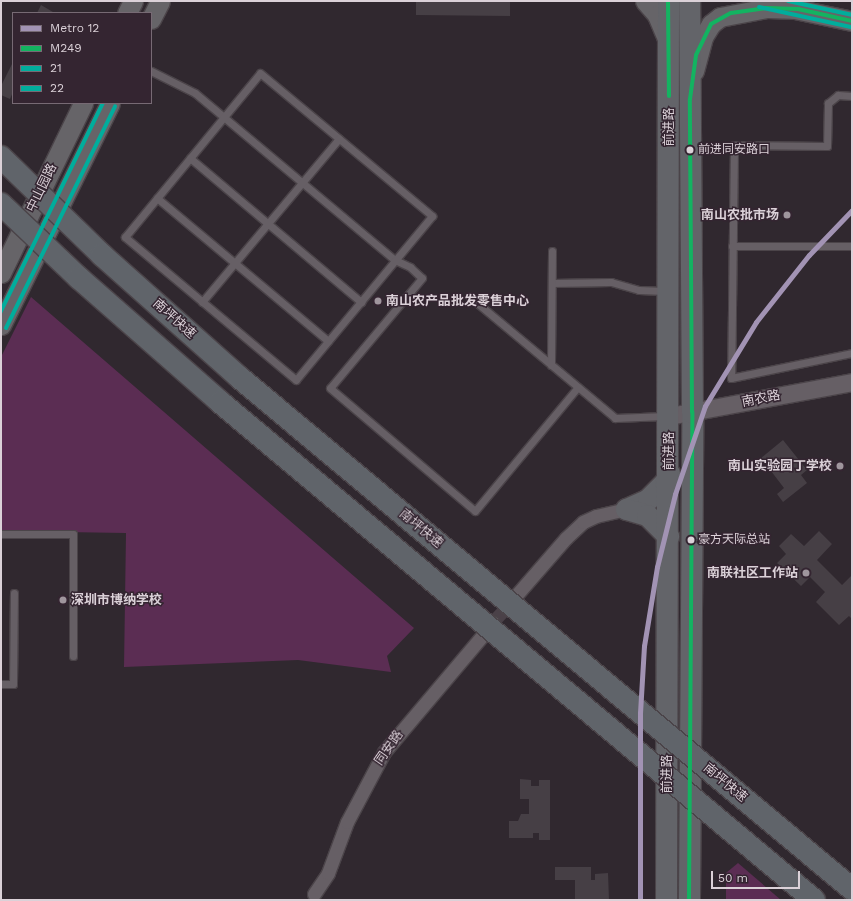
<!DOCTYPE html>
<meta charset="utf-8">
<style>
body{margin:0}
#map{position:relative;width:853px;height:901px;overflow:hidden;background:#30282f;font-family:"Work Sans","Noto Sans SC",sans-serif}
div>[style]{position:absolute}
.green>*{inset:0;background:#5b2d53}
.building>*{inset:0;background:#463f45}
.minor-tunnel>*{height:13px;margin-top:-6.5px;transform-origin:0;background:repeating-linear-gradient(90deg,#4a4148 0 13px,transparent 0 19px)}
.roads{filter:drop-shadow(1px 0 #4b4449) drop-shadow(-1px 0 #4b4449) drop-shadow(0 1px #4b4449) drop-shadow(0 -1px #4b4449)}
.service>*{height:7px;margin:-3.5px;padding:0 3.5px;transform-origin:3.5px;border-radius:3.5px;background:#665f65}
.minor>*{height:13px;margin:-6.5px;padding:0 6.5px;transform-origin:6.5px;border-radius:6.5px;background:#665f65}
.tertiary>*{height:17px;margin:-8.5px;padding:0 8.5px;transform-origin:8.5px;border-radius:8.5px;background:#665f65}
.secondary>*{height:19px;margin:-9.5px;padding:0 9.5px;transform-origin:9.5px;border-radius:9.5px;background:#666468}
.primary>*{height:21px;margin:-10.5px;padding:0 10.5px;transform-origin:10.5px;border-radius:10.5px;background:#636469}
.bridges{filter:drop-shadow(1px 0 #4b4449) drop-shadow(-1px 0 #4b4449) drop-shadow(0 1px #4b4449) drop-shadow(0 -1px #4b4449)}
.trunk-bridge>*{height:22px;margin:-11px;padding:0 11px;transform-origin:11px;border-radius:11px;background:#60646a}
.bus-1>*{height:4px;margin:-2px;padding:0 2px;transform-origin:2px;border-radius:2px;background:#13b361}
.bus-2>*{height:4px;margin:-2px;padding:0 2px;transform-origin:2px;border-radius:2px;background:#01ad9c}
.bus-3>*{height:4px;margin:-2px;padding:0 2px;transform-origin:2px;border-radius:2px;background:#01ad9c}
.metro-1>*{height:5px;margin:-2.5px;padding:0 2.5px;transform-origin:2.5px;border-radius:2.5px;background:#a293b4}
.dots>*{width:11px;height:11px;translate:-50% -50%;box-sizing:border-box;border:2px solid #342531;border-radius:50%}
span{translate:-50% -50%;white-space:nowrap;text-align:center;line-height:1.15;-webkit-text-stroke:3px #342531;paint-order:stroke}
.bus-label{font-size:12px;color:#dbd1d8}
.left{translate:0 -50%;text-align:left}
.street-label{font-size:13px;color:#dbd1d8}
.poi-label{font-size:13px;color:#dbd1d8;font-weight:700}
.right{translate:-100% -50%;text-align:right}
.frame{position:absolute;inset:0;border:2px solid #dbd1d8;pointer-events:none}
.legend{position:absolute;left:12px;top:12px;width:140px;height:92px;box-sizing:border-box;background:#342531;border:1px solid #776a74;margin:0;padding:5px 7px;list-style:none;font-size:12px;color:#dbd1d8}
.legend li{display:flex;align-items:center;gap:8px;height:20px}
.legend b{width:20px;border:1px solid #776a74}
.scale{position:absolute;left:711px;top:871px;width:89px;height:18px;box-sizing:border-box;border:2px solid #dbd1d8;border-top:0;padding-left:5px;font-size:12px;line-height:14px;white-space:nowrap;color:#dbd1d8;-webkit-text-stroke:3px #342531;paint-order:stroke}
</style>
<div id="map">
<div class="green">
<div style="clip-path:polygon(31px 297px,414px 628px,387px 656px,391px 672px,298px 660px,124px 667px,126px 533px,1px 531px,1px 357px)"></div>
<div style="clip-path:polygon(738px 863px,781px 900px,726px 900px,726px 873px)"></div>
</div>
<div class="building">
<div style="clip-path:polygon(416px 1px,510px 1px,510px 16px,416px 15px)"></div>
<div style="clip-path:polygon(41px 5px,53px 12px,52px 13px,37px 13px)"></div>
<div style="clip-path:polygon(13px 62px,13px 92px,10px 99px,1px 95px,1px 86px)"></div>
<div style="clip-path:polygon(783px 440px,807px 470px,801px 475px,807px 483px,783px 502px,777px 494px,784px 488px,761px 458px)"></div>
<div style="clip-path:polygon(819px 531px,832px 544px,817px 560px,842px 585px,852px 575px,852px 619px,849px 616px,839px 625px,816px 602px,825px 592px,810px 577px,801px 586px,777px 563px,786px 554px,779px 546px,791px 534px,804px 546px)"></div>
<div style="clip-path:polygon(520px 779px,531px 780px,531px 786px,539px 786px,539px 780px,550px 780px,550px 840px,539px 840px,539px 833px,533px 833px,533px 838px,509px 838px,509px 821px,518px 821px,521px 814px,529px 814px,529px 799px,520px 799px)"></div>
<div style="clip-path:polygon(555px 867px,591px 867px,591px 880px,595px 880px,595px 874px,608px 873px,609px 900px,575px 900px,575px 880px,555px 880px)"></div>
</div>
<div class="minor-tunnel">
<div style="left:494px;top:621px;width:16px;rotate:-47deg"></div>
</div>
<div class="roads">
<div class="service">
<div style="left:151px;top:71px;width:49px;rotate:26.6deg"></div>
<div style="left:195px;top:93px;width:261px;rotate:39.9deg"></div>
<div style="left:395px;top:260px;width:17px;rotate:25deg"></div>
<div style="left:410px;top:267px;width:16px;rotate:43deg"></div>
<div style="left:422px;top:278px;width:143px;rotate:129.9deg"></div>
<div style="left:330px;top:388px;width:190px;rotate:40.3deg"></div>
<div style="left:475px;top:511px;width:161px;rotate:-50.3deg"></div>
<div style="left:260px;top:73px;width:224px;rotate:39.7deg"></div>
<div style="left:432px;top:216px;width:213px;rotate:129.7deg"></div>
<div style="left:296px;top:380px;width:223px;rotate:-140.1deg"></div>
<div style="left:125px;top:237px;width:212px;rotate:-50.5deg"></div>
<div style="left:852px;top:96px;width:14px;rotate:-176deg"></div>
<div style="left:838px;top:95px;width:13px;rotate:141deg"></div>
<div style="left:828px;top:103px;width:43px;rotate:91.3deg"></div>
<div style="left:827px;top:146px;width:93px;rotate:-179.4deg"></div>
<div style="left:734px;top:145px;width:233px;rotate:90.7deg"></div>
<div style="left:731px;top:378px;width:124px;rotate:-11.7deg"></div>
<div style="left:190px;top:158px;width:224px;rotate:40.1deg"></div>
<div style="left:157px;top:198px;width:223px;rotate:39.9deg"></div>
<div style="left:732px;top:246px;width:120px"></div>
<div style="left:552px;top:283px;width:59px;rotate:-1deg"></div>
<div style="left:611px;top:282px;width:29px;rotate:16deg"></div>
<div style="left:639px;top:290px;width:26px;rotate:2deg"></div>
<div style="left:470px;top:297px;width:189px;rotate:39.8deg"></div>
<div style="left:615px;top:418px;width:50px;rotate:-2.3deg"></div>
<div style="left:202px;top:302px;width:213px;rotate:-50deg"></div>
<div style="left:551px;top:365px;width:114px;rotate:-89.5deg"></div>
<div style="left:1px;top:534px;width:72px"></div>
<div style="left:73px;top:534px;width:122px;rotate:90deg"></div>
<div style="left:1px;top:684px;width:12px"></div>
<div style="left:13px;top:684px;width:91px;rotate:-89.4deg"></div>
</div>
<div class="minor">
<div style="left:506px;top:607px;width:91px;rotate:-49deg"></div>
<div style="left:566px;top:538px;width:23px;rotate:-43deg"></div>
<div style="left:583px;top:522px;width:14px;rotate:-25deg"></div>
<div style="left:596px;top:516px;width:31px;rotate:-13deg"></div>
<div style="left:314px;top:894px;width:25px;rotate:-56deg"></div>
<div style="left:328px;top:873px;width:54px;rotate:-69.6deg"></div>
<div style="left:347px;top:822px;width:79px;rotate:-62.1deg"></div>
<div style="left:384px;top:752px;width:169px;rotate:-49.8deg"></div>
</div>
<div class="tertiary">
<div style="left:669px;top:416px;width:186px;rotate:-10.5deg"></div>
</div>
<div class="secondary">
<div style="left:645px;top:1px;width:18px;rotate:49deg"></div>
<div style="left:657px;top:15px;width:26px;rotate:67deg"></div>
<div style="left:785px;top:7px;width:68px;rotate:11.8deg"></div>
<div style="left:127px;top:13px;width:13px;rotate:-63deg"></div>
<div style="left:151px;top:19px;width:20px;rotate:-63deg"></div>
<div style="left:694px;top:71px;width:35px;rotate:-75deg"></div>
<div style="left:703px;top:37px;width:15px;rotate:-58deg"></div>
<div style="left:711px;top:24px;width:11px;rotate:-38deg"></div>
<div style="left:720px;top:17px;width:48px;rotate:-10.8deg"></div>
<div style="left:767px;top:8px;width:31px;rotate:2deg"></div>
<div style="left:1px;top:273px;width:189px;rotate:-64.2deg"></div>
<div style="left:1px;top:325px;width:247px;rotate:-63.8deg"></div>
</div>
<div class="primary">
<div style="left:626px;top:509px;width:24px;rotate:-24deg"></div>
<div style="left:648px;top:499px;width:24px;rotate:-45deg"></div>
<div style="left:665px;top:482px;width:10px;rotate:-66deg"></div>
<div style="left:626px;top:509px;width:22px;rotate:16deg"></div>
<div style="left:647px;top:515px;width:30px;rotate:45deg"></div>
<div style="left:666px;top:900px;width:899px;rotate:-89.87deg"></div>
<div style="left:689px;top:900px;width:488px;rotate:-89.6deg"></div>
<div style="left:692px;top:412px;width:411px;rotate:-90.4deg"></div>
</div>
</div>
<div class="bridges">
<div class="trunk-bridge">
<div style="left:1px;top:157px;width:141px;rotate:44.1deg"></div>
<div style="left:102px;top:255px;width:185px;rotate:41.7deg"></div>
<div style="left:240px;top:378px;width:797px;rotate:39.86deg"></div>
<div style="left:1px;top:204px;width:108px;rotate:43.5deg"></div>
<div style="left:79px;top:278px;width:188px;rotate:41.3deg"></div>
<div style="left:220px;top:402px;width:775px;rotate:39.98deg"></div>
</div>
</div>
<div class="bus-1">
<div style="left:668px;top:1px;width:95px;rotate:89.4deg"></div>
<div style="left:689px;top:900px;width:488px;rotate:-89.6deg"></div>
<div style="left:692px;top:412px;width:313px;rotate:-90.4deg"></div>
<div style="left:690px;top:99px;width:44px;rotate:-82.2deg"></div>
<div style="left:696px;top:55px;width:34px;rotate:-64deg"></div>
<div style="left:711px;top:24px;width:23px;rotate:-29deg"></div>
<div style="left:731px;top:13px;width:36px;rotate:-8deg"></div>
<div style="left:767px;top:8px;width:31px;rotate:2deg"></div>
<div style="left:798px;top:9px;width:55px;rotate:12.5deg"></div>
</div>
<div class="bus-2">
<div style="left:759px;top:7px;width:94px;rotate:12.3deg"></div>
<div style="left:6px;top:328px;width:247px;rotate:-63.8deg"></div>
</div>
<div class="bus-3">
<div style="left:788px;top:1px;width:66px;rotate:12.3deg"></div>
<div style="left:1px;top:311px;width:232px;rotate:-63.9deg"></div>
</div>
<div class="metro-1">
<div style="left:640px;top:900px;width:187px;rotate:-90deg"></div>
<div style="left:640px;top:713px;width:67px;rotate:-86.6deg"></div>
<div style="left:644px;top:646px;width:80px;rotate:-80.7deg"></div>
<div style="left:657px;top:567px;width:75px;rotate:-76.1deg"></div>
<div style="left:675px;top:494px;width:93px;rotate:-71.2deg"></div>
<div style="left:705px;top:406px;width:98px;rotate:-58.7deg"></div>
<div style="left:756px;top:322px;width:85px;rotate:-51.7deg"></div>
<div style="left:809px;top:255px;width:62px;rotate:-46.3deg"></div>
</div>
<div class="dots">
<div style="left:690px;top:150px;background:#dbd1d8"></div>
<div style="left:787px;top:215px;background:#9f969d"></div>
<div style="left:378px;top:301px;background:#9f969d"></div>
<div style="left:840px;top:466px;background:#9f969d"></div>
<div style="left:691px;top:540px;background:#dbd1d8"></div>
<div style="left:806px;top:573px;background:#9f969d"></div>
<div style="left:63px;top:600px;background:#9f969d"></div>
</div>
<div class="bus-label">
<span class="left" style="left:698px;top:150px">前进同安路口</span>
<span class="left" style="left:698px;top:540px">豪方天际总站</span>
</div>
<div class="street-label">
<span style="left:669px;top:127px;rotate:-90deg">前进路</span>
<span style="left:42px;top:188px;rotate:-64deg">中山园路</span>
<span style="left:174px;top:319px;rotate:42deg">南坪快速</span>
<span style="left:761px;top:399px;rotate:-11deg">南农路</span>
<span style="left:669px;top:451px;rotate:-90deg">前进路</span>
<span style="left:421px;top:529px;rotate:40deg">南坪快速</span>
<span style="left:389px;top:748px;rotate:-55deg">同安路</span>
<span style="left:667px;top:774px;rotate:-90deg">前进路</span>
<span style="left:725px;top:783px;rotate:40deg">南坪快速</span>
</div>
<div class="poi-label">
<span class="right" style="left:779px;top:215px">南山农批市场</span>
<span class="left" style="left:386px;top:301px">南山农产品批发零售中心</span>
<span class="right" style="left:832px;top:466px">南山实验园丁学校</span>
<span class="right" style="left:798px;top:573px">南联社区工作站</span>
<span class="left" style="left:71px;top:600px">深圳市博纳学校</span>
</div>
<div class="frame"></div>
<ul class="legend">
<li><b style="height:5px;background:#a293b4"></b>Metro 12</li>
<li><b style="height:5px;background:#13b361"></b>M249</li>
<li><b style="height:5px;background:#01ad9c"></b>21</li>
<li><b style="height:5px;background:#01ad9c"></b>22</li>
</ul>
<div class="scale">50 m</div>
</div>
